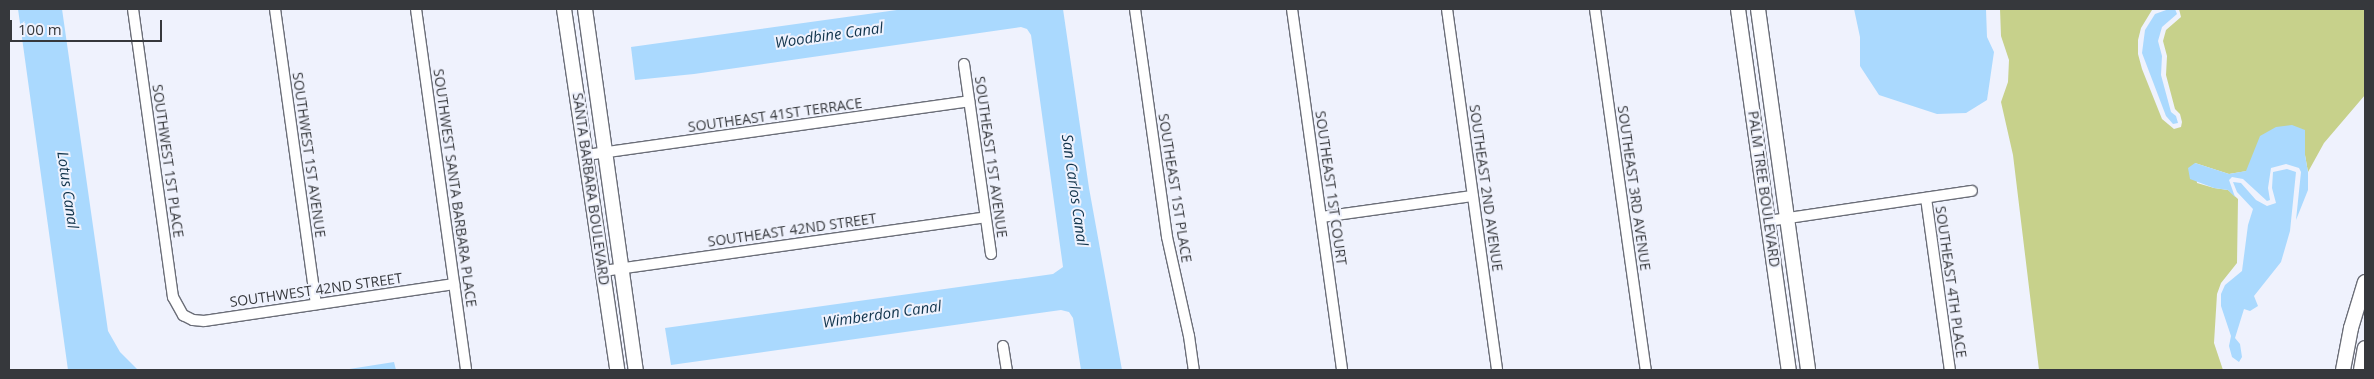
<!DOCTYPE html>
<style>
body{margin:0}
#map{position:relative;width:2374px;height:379px;overflow:hidden;background:#eff2fd;font-family:"Open Sans",sans-serif}
div>[style]{position:absolute}
.green>*{inset:0;background:#c7d18b}
.water>*{inset:0;background:#aad9fe}
.roads{filter:drop-shadow(1px 0 #6b6e78) drop-shadow(-1px 0 #6b6e78) drop-shadow(0 1px #6b6e78) drop-shadow(0 -1px #6b6e78)}
.street>*{height:10px;margin:-5px;padding:0 5px;transform-origin:5px;border-radius:5px;background:#fff}
.secondary>*{height:14px;margin:-7px;padding:0 7px;transform-origin:7px;border-radius:7px;background:#fff}
span{translate:-50% -50%;white-space:nowrap;text-align:center;line-height:1.15;-webkit-text-stroke:4px #eff2fd;paint-order:stroke}
.street-label{font-size:14px;color:#36383c}
.water-label{font-size:15px;color:#11344c;font-style:italic}
.frame{position:absolute;inset:0;border:10px solid #36383c;pointer-events:none}
.scale{position:absolute;left:10px;top:20px;width:152px;height:22px;box-sizing:border-box;border:2px solid #36383c;border-top:0;padding-left:6px;font-size:15px;line-height:18px;white-space:nowrap;color:#36383c;-webkit-text-stroke:4px #eff2fd;paint-order:stroke}
</style>
<div id="map">
<div class="green">
<div style="clip-path:polygon(2000px 9px,2155px 9px,2152px 10px,2141px 28px,2138px 40px,2138px 54px,2142px 69px,2162px 119px,2174px 129px,2181px 127px,2182px 122px,2180px 114px,2175px 109px,2166px 75px,2167px 56px,2163px 41px,2166px 30px,2181px 17px,2179px 9px,2365px 9px,2365px 95px,2324px 143px,2308px 172px,2305px 155px,2305px 130px,2252px 160px,2247px 171px,2229px 174px,2195px 163px,2197px 183px,2214px 188px,2228px 190px,2238px 199px,2237px 263px,2221px 283px,2217px 294px,2214px 343px,2223px 370px,2039px 370px,2013px 155px,2001px 102px,2008px 82px,2009px 60px,2001px 36px)"></div>
</div>
<div class="water">
<div style="clip-path:polygon(18px 9px,62px 9px,108px 331px,120px 352px,138px 370px,68px 370px)"></div>
<div style="clip-path:polygon(904px 9px,1063px 9px,1089px 188px,1122px 370px,1081px 370px,1073px 318px,1069px 312px,1061px 310px,671px 365px,665px 328px,1053px 274px,1063px 267px,1031px 35px,1027px 29px,1021px 27px,694px 74px,635px 80px,631px 47px)"></div>
<div style="clip-path:polygon(1854px 9px,1986px 9px,1987px 37px,1994px 52px,1987px 100px,1966px 113px,1937px 114px,1879px 95px,1860px 66px,1860px 37px)"></div>
<div style="clip-path:polygon(2169px 9px,2175px 9px,2177px 14px,2162px 27px,2158px 41px,2162px 56px,2161px 75px,2171px 112px,2176px 116px,2178px 123px,2173px 124px,2166px 116px,2142px 53px,2145px 30px,2155px 14px)"></div>
<div style="clip-path:polygon(2292px 125px,2305px 130px,2305px 155px,2308px 172px,2308px 190px,2296px 220px,2301px 172px,2299px 168px,2286px 164px,2271px 168px,2268px 188px,2270px 200px,2267px 201px,2243px 179px,2232px 177px,2229px 180px,2235px 197px,2228px 190px,2214px 188px,2190px 179px,2188px 168px,2195px 163px,2229px 174px,2246px 171px,2260px 136px,2276px 127px)"></div>
<div style="clip-path:polygon(2287px 169px,2296px 172px,2290px 231px,2281px 262px,2254px 296px,2258px 306px,2250px 311px,2244px 309px,2235px 338px,2240px 344px,2242px 357px,2239px 362px,2232px 357px,2229px 346px,2231px 336px,2221px 306px,2221px 294px,2225px 285px,2242px 271px,2248px 225px,2253px 209px,2237px 192px,2233px 182px,2241px 183px,2256px 200px,2267px 206px,2276px 203px,2272px 188px,2273px 172px)"></div>
<div style="clip-path:polygon(394px 362px,396px 370px,343px 370px)"></div>
</div>
<div class="roads">
<div class="street">
<div style="left:133px;top:9px;width:291px;rotate:82.1deg"></div>
<div style="left:173px;top:297px;width:21px;rotate:61deg"></div>
<div style="left:183px;top:315px;width:11px;rotate:27deg"></div>
<div style="left:193px;top:320px;width:11px;rotate:5deg"></div>
<div style="left:204px;top:321px;width:253px;rotate:-8.4deg"></div>
<div style="left:275px;top:9px;width:298px;rotate:82.1deg"></div>
<div style="left:416px;top:9px;width:364px;rotate:82.1deg"></div>
<div style="left:1135px;top:9px;width:230px;rotate:82deg"></div>
<div style="left:1167px;top:237px;width:101px;rotate:77.5deg"></div>
<div style="left:1189px;top:336px;width:34px;rotate:82deg"></div>
<div style="left:1292px;top:9px;width:364px;rotate:82.1deg"></div>
<div style="left:1447px;top:9px;width:364px;rotate:82.1deg"></div>
<div style="left:1595px;top:9px;width:365px;rotate:82deg"></div>
<div style="left:964px;top:64px;width:192px;rotate:81.9deg"></div>
<div style="left:586px;top:155px;width:387px;rotate:-8deg"></div>
<div style="left:1926px;top:198px;width:174px;rotate:82.1deg"></div>
<div style="left:1321px;top:217px;width:153px;rotate:-7.9deg"></div>
<div style="left:1768px;top:221px;width:206px;rotate:-8.4deg"></div>
<div style="left:603px;top:271px;width:386px;rotate:-8deg"></div>
<div style="left:1003px;top:346px;width:24px;rotate:81deg"></div>
</div>
<div class="secondary">
<div style="left:564px;top:9px;width:365px;rotate:81.6deg"></div>
<div style="left:585px;top:9px;width:365px;rotate:82deg"></div>
<div style="left:1738px;top:9px;width:365px;rotate:82deg"></div>
<div style="left:1758px;top:9px;width:364px;rotate:82.1deg"></div>
<div style="left:2343px;top:370px;width:43px;rotate:-79.2deg"></div>
<div style="left:2351px;top:328px;width:48px;rotate:-73.1deg"></div>
<div style="left:2361px;top:370px;width:22px;rotate:-80deg"></div>
</div>
</div>
<div class="street-label">
<span style="left:775px;top:115px;rotate:-8deg">SOUTHEAST 41ST TERRACE</span>
<span style="left:309px;top:155px;rotate:82deg">SOUTHWEST 1ST AVENUE</span>
<span style="left:991px;top:157px;rotate:82deg">SOUTHEAST 1ST AVENUE</span>
<span style="left:168px;top:161px;rotate:82deg">SOUTHWEST 1ST PLACE</span>
<span style="left:455px;top:188px;rotate:82deg">SOUTHWEST SANTA BARBARA PLACE</span>
<span style="left:1175px;top:188px;rotate:81deg">SOUTHEAST 1ST PLACE</span>
<span style="left:1331px;top:188px;rotate:82deg">SOUTHEAST 1ST COURT</span>
<span style="left:1486px;top:188px;rotate:82deg">SOUTHEAST 2ND AVENUE</span>
<span style="left:1634px;top:188px;rotate:82deg">SOUTHEAST 3RD AVENUE</span>
<span style="left:591px;top:189px;rotate:82deg">SANTA BARBARA BOULEVARD</span>
<span style="left:1764px;top:189px;rotate:82deg">PALM TREE BOULEVARD</span>
<span style="left:792px;top:230px;rotate:-8deg">SOUTHEAST 42ND STREET</span>
<span style="left:1951px;top:282px;rotate:82deg">SOUTHEAST 4TH PLACE</span>
<span style="left:316px;top:290px;rotate:-8deg">SOUTHWEST 42ND STREET</span>
</div>
<div class="water-label">
<span style="left:829px;top:35px;rotate:-8deg">Woodbine Canal</span>
<span style="left:68px;top:190px;rotate:82deg">Lotus Canal</span>
<span style="left:1075px;top:190px;rotate:82deg">San Carlos Canal</span>
<span style="left:882px;top:314px;rotate:-8deg">Wimberdon Canal</span>
</div>
<div class="frame"></div>
<div class="scale">100 m</div>
</div>
